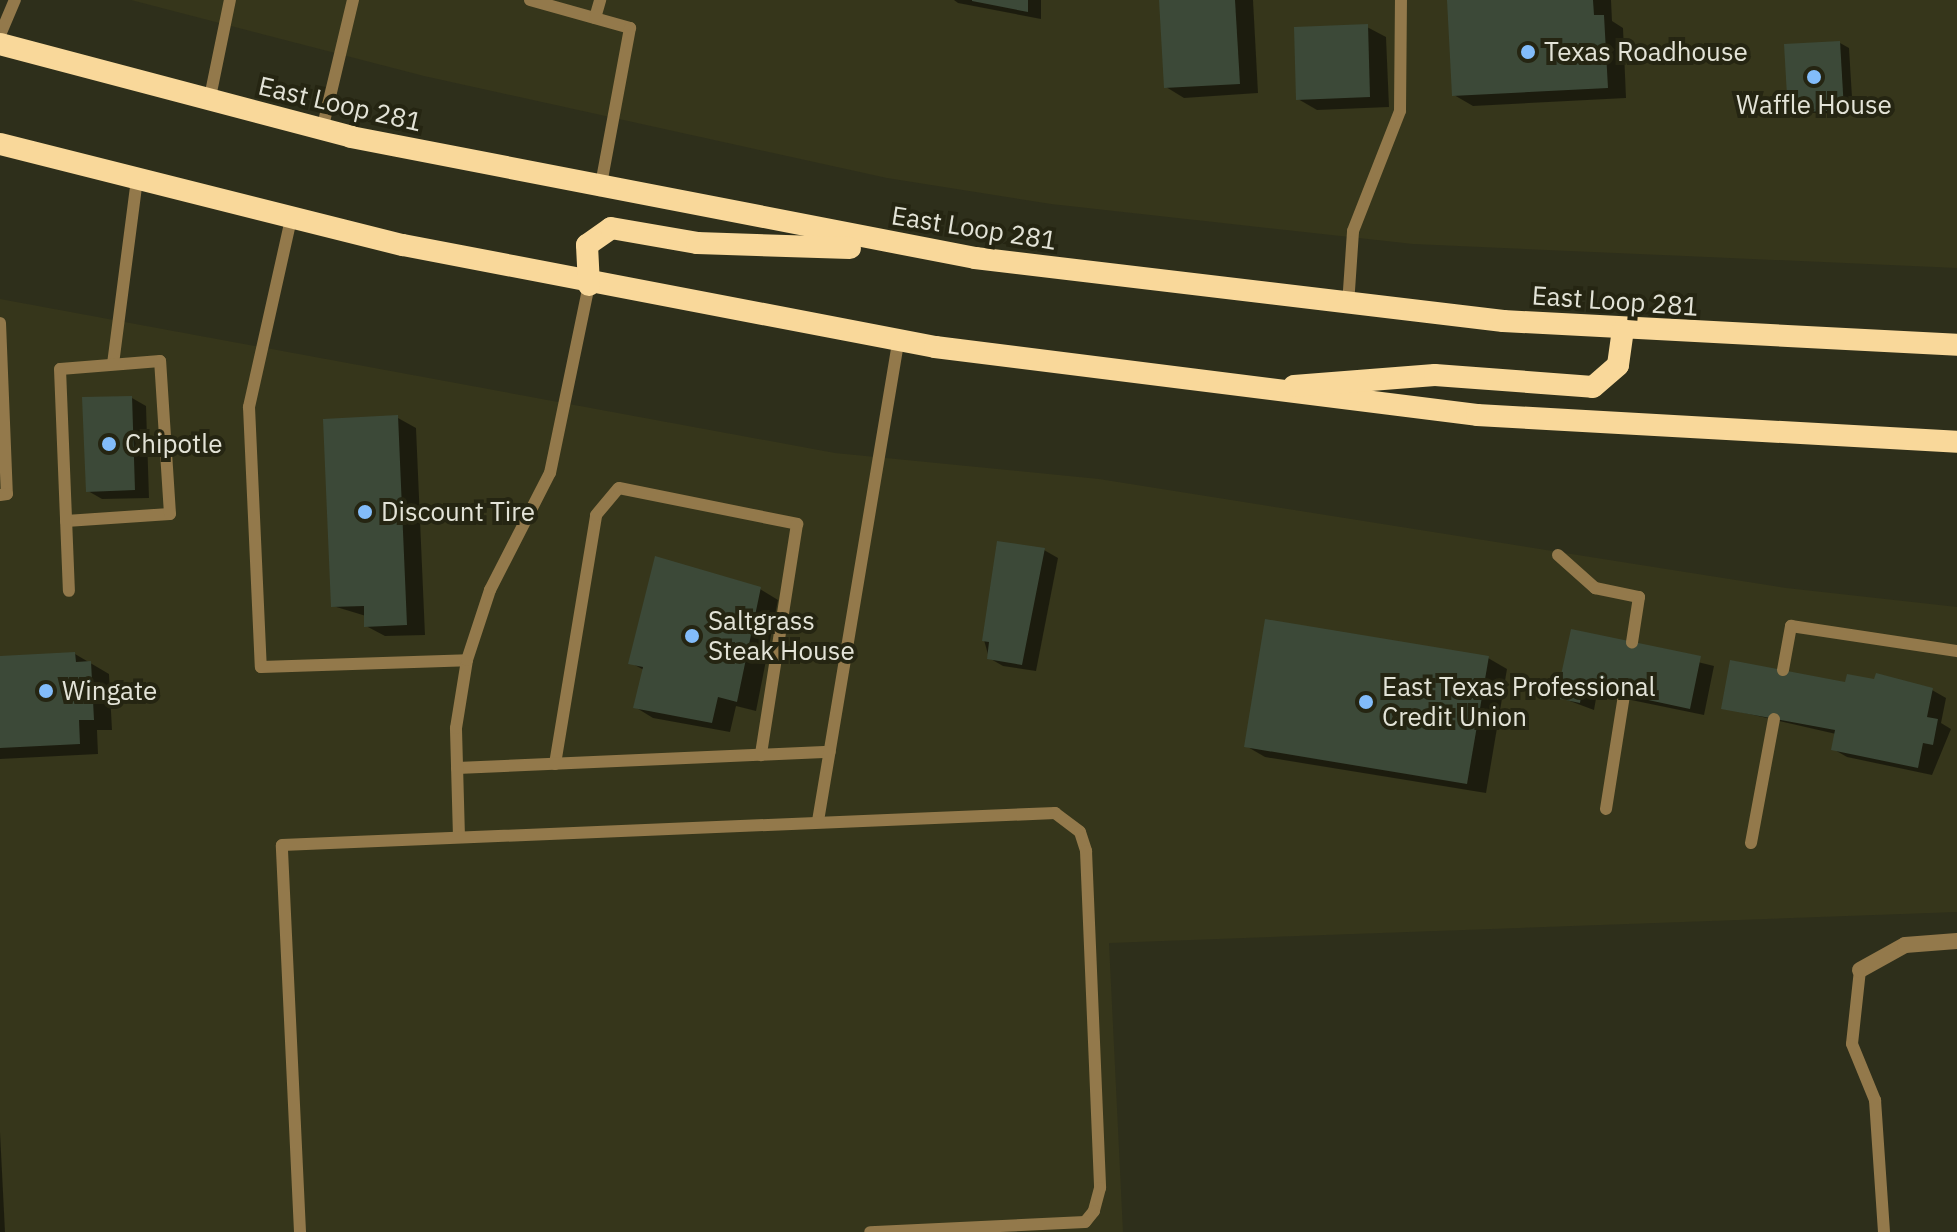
<!DOCTYPE html>
<style>
body{margin:0}
#map{position:relative;width:1957px;height:1232px;overflow:hidden;background:#2e2f1b;font-family:"IBM Plex Sans",sans-serif}
div>[style]{position:absolute}
.built>*{inset:0;background:#36361b}
.shadow>*{inset:0;background:#0007}
.building>*{inset:0;background:#3c4938}
.service>*{height:12px;margin:-6px;padding:0 6px;transform-origin:6px;border-radius:6px;background:#93794b}
.minor>*{height:16px;margin:-8px;padding:0 8px;transform-origin:8px;border-radius:8px;background:#93794b}
.trunk>*{height:22px;margin:-11px;padding:0 11px;transform-origin:11px;border-radius:11px;background:#f9d89a}
.dots>*{width:22px;height:22px;translate:-50% -50%;box-sizing:border-box;border:4px solid #252512;border-radius:50%}
span{translate:-50% -50%;white-space:nowrap;text-align:center;line-height:1.15;-webkit-text-stroke:8px #252512;paint-order:stroke}
.poi-label{font-size:26px;color:#e3e3d7}
.left{translate:0 -50%;text-align:left}
.street-label{font-size:26px;color:#e3e3d7}
</style>
<div id="map">
<div class="built">
<div style="clip-path:polygon(131px 0,1957px 0,1957px 268px,1413px 244px,1051px 204px,887px 178px,424px 76px)"></div>
<div style="clip-path:polygon(0 299px,835px 453px,1099px 479px,1786px 588px,1957px 607px,1957px 912px,1109px 943px,1123px 1232px,0 1232px)"></div>
</div>
<div class="shadow">
<div style="clip-path:polygon(954px 0,1041px 0,1041px 19px,958px 3px)"></div>
<div style="clip-path:polygon(1161px 0,1253px 0,1258px 93px,1184px 98px,1166px 87px)"></div>
<div style="clip-path:polygon(1449px 0,1611px 0,1612px 21px,1623px 28px,1626px 98px,1473px 106px,1454px 95px)"></div>
<div style="clip-path:polygon(1367px 27px,1386px 37px,1389px 107px,1317px 110px,1298px 99px)"></div>
<div style="clip-path:polygon(1840px 43px,1849px 48px,1853px 114px,1789px 112px)"></div>
<div style="clip-path:polygon(132px 398px,146px 406px,149px 498px,102px 499px,88px 491px)"></div>
<div style="clip-path:polygon(398px 418px,416px 428px,425px 635px,385px 636px,366px 626px,366px 616px,333px 606px)"></div>
<div style="clip-path:polygon(1044px 550px,1058px 558px,1036px 671px,1003px 666px,989px 658px,984px 640px)"></div>
<div style="clip-path:polygon(760px 589px,778px 600px,756px 711px,736px 706px,730px 732px,653px 718px,635px 707px,644px 670px,631px 663px)"></div>
<div style="clip-path:polygon(1572px 631px,1714px 666px,1704px 715px,1597px 693px,1594px 710px,1559px 697px)"></div>
<div style="clip-path:polygon(75px 654px,109px 674px,112px 730px,97px 730px,98px 754px,0 759px,0 658px)"></div>
<div style="clip-path:polygon(1488px 658px,1507px 669px,1486px 793px,1265px 757px,1246px 746px)"></div>
<div style="clip-path:polygon(1847px 684px,1932px 690px,1946px 698px,1941px 723px,1951px 729px,1932px 775px,1847px 757px,1833px 749px,1836px 734px,1723px 708px)"></div>
<div style="clip-path:polygon(0 1132px,5px 1232px,0 1232px)"></div>
</div>
<div class="building">
<div style="clip-path:polygon(972px 0,1028px 0,1028px 12px,972px 1px)"></div>
<div style="clip-path:polygon(1159px 0,1235px 0,1240px 84px,1164px 88px)"></div>
<div style="clip-path:polygon(1447px 0,1593px 0,1594px 15px,1604px 15px,1608px 88px,1452px 96px)"></div>
<div style="clip-path:polygon(1368px 24px,1370px 97px,1296px 100px,1294px 27px)"></div>
<div style="clip-path:polygon(1840px 41px,1844px 110px,1788px 113px,1784px 44px)"></div>
<div style="clip-path:polygon(132px 396px,135px 490px,86px 492px,82px 397px)"></div>
<div style="clip-path:polygon(398px 415px,407px 625px,364px 627px,364px 606px,331px 607px,323px 419px)"></div>
<div style="clip-path:polygon(997px 541px,1045px 548px,1022px 665px,987px 659px,989px 642px,982px 641px)"></div>
<div style="clip-path:polygon(655px 556px,761px 587px,737px 702px,718px 697px,712px 723px,633px 708px,643px 667px,628px 664px)"></div>
<div style="clip-path:polygon(1265px 619px,1489px 656px,1467px 784px,1244px 747px)"></div>
<div style="clip-path:polygon(1571px 629px,1701px 656px,1690px 709px,1583px 686px,1580px 703px,1556px 698px)"></div>
<div style="clip-path:polygon(75px 652px,76px 662px,91px 661px,94px 720px,79px 720px,80px 744px,0 748px,0 656px)"></div>
<div style="clip-path:polygon(1730px 660px,1845px 682px,1847px 674px,1874px 679px,1876px 673px,1933px 688px,1927px 717px,1938px 719px,1933px 745px,1923px 743px,1918px 768px,1831px 750px,1835px 730px,1721px 709px)"></div>
</div>
<div class="service">
<div style="left:530px;top:0;width:104px;rotate:15.6deg"></div>
<div style="left:630px;top:28px;width:165px;rotate:100.5deg"></div>
<div style="left:595px;top:18px;width:19px;rotate:-74deg"></div>
<div style="left:0;top:35px;width:38px;rotate:-67deg"></div>
<div style="left:209px;top:102px;width:104px;rotate:-78.4deg"></div>
<div style="left:322px;top:130px;width:134px;rotate:-76.6deg"></div>
<div style="left:291px;top:219px;width:193px;rotate:102.6deg"></div>
<div style="left:249px;top:407px;width:260px;rotate:87.4deg"></div>
<div style="left:261px;top:667px;width:206px;rotate:-1.9deg"></div>
<div style="left:1348px;top:305px;width:74px;rotate:-86.1deg"></div>
<div style="left:1353px;top:231px;width:129px;rotate:-68.6deg"></div>
<div style="left:1400px;top:111px;width:111px;rotate:-89.5deg"></div>
<div style="left:0;top:323px;width:171px;rotate:87.7deg"></div>
<div style="left:7px;top:494px;width:7px;rotate:172deg"></div>
<div style="left:113px;top:364px;width:186px;rotate:-82.6deg"></div>
<div style="left:66px;top:521px;width:104px;rotate:-3.9deg"></div>
<div style="left:170px;top:514px;width:153px;rotate:-93.7deg"></div>
<div style="left:160px;top:361px;width:100px;rotate:175.4deg"></div>
<div style="left:60px;top:369px;width:222px;rotate:87.7deg"></div>
<div style="left:1558px;top:555px;width:50px;rotate:41.7deg"></div>
<div style="left:1595px;top:588px;width:45px;rotate:11.6deg"></div>
<div style="left:1639px;top:597px;width:46px;rotate:98.8deg"></div>
<div style="left:1783px;top:670px;width:45px;rotate:-79.7deg"></div>
<div style="left:1791px;top:626px;width:168px;rotate:8.6deg"></div>
<div style="left:555px;top:764px;width:252px;rotate:-80.6deg"></div>
<div style="left:596px;top:515px;width:35px;rotate:-50deg"></div>
<div style="left:619px;top:488px;width:182px;rotate:11.4deg"></div>
<div style="left:797px;top:524px;width:234px;rotate:98.9deg"></div>
<div style="left:457px;top:768px;width:373px;rotate:-2.5deg"></div>
<div style="left:1606px;top:809px;width:115px;rotate:-81deg"></div>
<div style="left:818px;top:821px;width:487px;rotate:-80.5deg"></div>
<div style="left:459px;top:837px;width:109px;rotate:-91.6deg"></div>
<div style="left:456px;top:728px;width:69px;rotate:-80.8deg"></div>
<div style="left:467px;top:660px;width:74px;rotate:-71.8deg"></div>
<div style="left:490px;top:590px;width:131px;rotate:-62.9deg"></div>
<div style="left:550px;top:473px;width:192px;rotate:-78.3deg"></div>
<div style="left:1751px;top:843px;width:126px;rotate:-79.5deg"></div>
<div style="left:1860px;top:970px;width:74px;rotate:96.2deg"></div>
<div style="left:1852px;top:1044px;width:61px;rotate:67.7deg"></div>
<div style="left:1875px;top:1100px;width:132px;rotate:86.1deg"></div>
<div style="left:300px;top:1232px;width:387px;rotate:-92.7deg"></div>
<div style="left:282px;top:845px;width:774px;rotate:-2.37deg"></div>
<div style="left:1055px;top:813px;width:31px;rotate:37deg"></div>
<div style="left:1080px;top:832px;width:20px;rotate:72deg"></div>
<div style="left:1086px;top:851px;width:337px;rotate:87.6deg"></div>
<div style="left:1100px;top:1188px;width:24px;rotate:105deg"></div>
<div style="left:1094px;top:1211px;width:14px;rotate:129deg"></div>
<div style="left:1085px;top:1222px;width:215px;rotate:177.3deg"></div>
</div>
<div class="minor">
<div style="left:1860px;top:970px;width:51px;rotate:-29.1deg"></div>
<div style="left:1905px;top:945px;width:52px;rotate:-4.4deg"></div>
</div>
<div class="trunk">
<div style="left:0;top:44px;width:363px;rotate:14.8deg"></div>
<div style="left:351px;top:137px;width:636px;rotate:10.97deg"></div>
<div style="left:975px;top:258px;width:532px;rotate:6.8deg"></div>
<div style="left:1503px;top:321px;width:455px;rotate:3deg"></div>
<div style="left:0;top:144px;width:415px;rotate:14.1deg"></div>
<div style="left:403px;top:245px;width:542px;rotate:10.85deg"></div>
<div style="left:935px;top:347px;width:546px;rotate:7.15deg"></div>
<div style="left:1477px;top:415px;width:481px;rotate:3.2deg"></div>
<div style="left:589px;top:285px;width:40px;rotate:-92.9deg"></div>
<div style="left:587px;top:245px;width:29px;rotate:-35deg"></div>
<div style="left:611px;top:228px;width:87px;rotate:9.9deg"></div>
<div style="left:697px;top:243px;width:153px;rotate:1.9deg"></div>
<div style="left:1294px;top:386px;width:141px;rotate:-4.5deg"></div>
<div style="left:1435px;top:375px;width:158px;rotate:4.3deg"></div>
<div style="left:1593px;top:387px;width:33px;rotate:-41deg"></div>
<div style="left:1618px;top:365px;width:35px;rotate:-82deg"></div>
</div>
<div class="dots">
<div style="left:1528px;top:52px;background:#82bcfa"></div>
<div style="left:1814px;top:77px;background:#82bcfa"></div>
<div style="left:109px;top:444px;background:#82bcfa"></div>
<div style="left:365px;top:512px;background:#82bcfa"></div>
<div style="left:692px;top:636px;background:#82bcfa"></div>
<div style="left:46px;top:691px;background:#82bcfa"></div>
<div style="left:1366px;top:702px;background:#82bcfa"></div>
</div>
<div class="poi-label">
<span class="left" style="left:1544px;top:52px">Texas Roadhouse</span>
<span style="left:1814px;top:105px">Waffle House</span>
<span class="left" style="left:125px;top:444px">Chipotle</span>
<span class="left" style="left:381px;top:512px">Discount Tire</span>
<span class="left" style="left:708px;top:636px">Saltgrass<br>Steak House</span>
<span class="left" style="left:1382px;top:702px">East Texas Professional<br>Credit Union</span>
<span class="left" style="left:62px;top:691px">Wingate</span>
</div>
<div class="street-label">
<span style="left:340px;top:104px;rotate:13deg">East Loop 281</span>
<span style="left:974px;top:228px;rotate:9deg">East Loop 281</span>
<span style="left:1615px;top:301px;rotate:4deg">East Loop 281</span>
</div>
</div>
